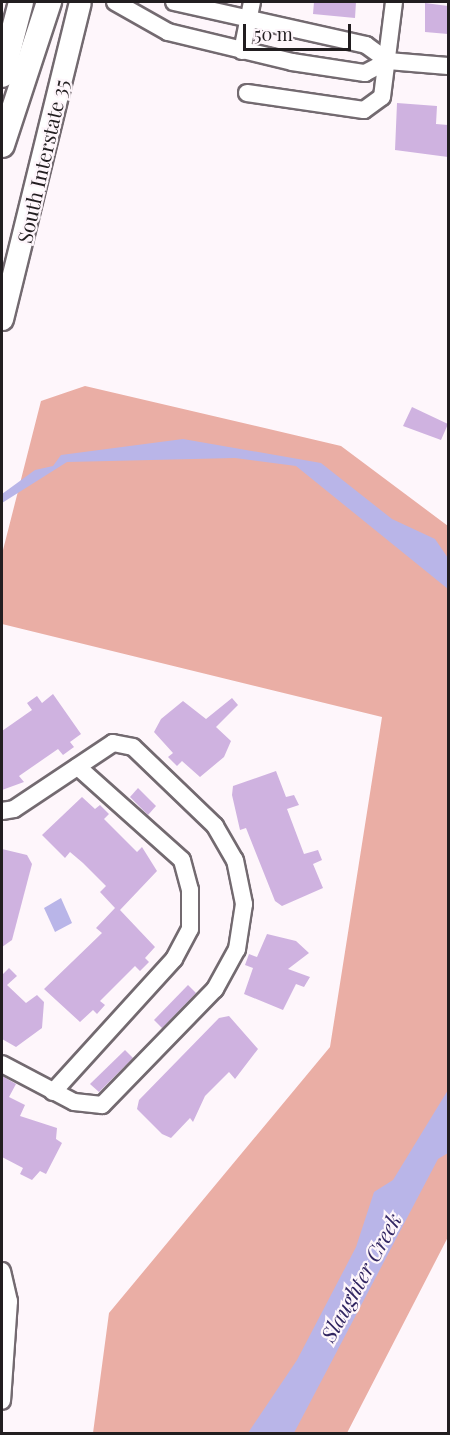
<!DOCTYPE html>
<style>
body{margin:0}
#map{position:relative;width:450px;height:1435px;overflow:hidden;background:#fef6fb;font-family:"Playfair Display",serif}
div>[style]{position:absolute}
.forest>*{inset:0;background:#eaaea5}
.water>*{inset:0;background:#b9b5e8}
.building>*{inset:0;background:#cfb2e0}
.roads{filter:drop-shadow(2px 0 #736a70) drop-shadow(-2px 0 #736a70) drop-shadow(0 2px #736a70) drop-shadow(0 -2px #736a70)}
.minor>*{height:16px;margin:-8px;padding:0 8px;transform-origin:8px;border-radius:8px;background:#fff}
.major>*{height:21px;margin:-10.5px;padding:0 10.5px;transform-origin:10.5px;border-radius:10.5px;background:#fff}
.highway>*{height:24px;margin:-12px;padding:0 12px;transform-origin:12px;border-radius:12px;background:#fff}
span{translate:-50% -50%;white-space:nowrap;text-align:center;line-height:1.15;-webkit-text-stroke:4.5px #fef6fb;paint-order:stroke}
.street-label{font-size:20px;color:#221e20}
.water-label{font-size:21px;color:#312561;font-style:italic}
.frame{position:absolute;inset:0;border:3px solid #221e20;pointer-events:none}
.scale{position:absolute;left:243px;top:24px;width:108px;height:27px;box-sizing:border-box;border:3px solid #221e20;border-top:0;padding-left:8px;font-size:18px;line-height:21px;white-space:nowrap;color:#221e20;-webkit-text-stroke:4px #fef6fb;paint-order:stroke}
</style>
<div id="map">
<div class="forest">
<div style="clip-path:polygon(85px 386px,341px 446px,448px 526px,448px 1237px,347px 1433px,93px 1433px,109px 1313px,330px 1047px,382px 717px,2px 624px,2px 554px,41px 401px)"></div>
</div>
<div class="water">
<div style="clip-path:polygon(183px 439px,321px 463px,392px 519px,435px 539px,448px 558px,448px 589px,296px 466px,235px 458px,67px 462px,2px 503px,2px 494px,35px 470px,53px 466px,61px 455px)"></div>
<div style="clip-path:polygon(61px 898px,72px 923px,55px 932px,44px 908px)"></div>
<div style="clip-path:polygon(448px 1090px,448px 1153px,438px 1159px,294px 1433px,248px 1433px,297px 1360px,356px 1247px,374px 1192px,393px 1180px)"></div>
</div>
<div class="building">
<div style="clip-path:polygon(314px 2px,356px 2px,355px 18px,313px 14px)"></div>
<div style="clip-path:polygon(425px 3px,448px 6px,448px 34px,425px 32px)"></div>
<div style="clip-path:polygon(397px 103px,437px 106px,436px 124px,448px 125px,448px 157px,395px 150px)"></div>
<div style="clip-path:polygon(412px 407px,448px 424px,441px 440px,403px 426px)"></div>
<div style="clip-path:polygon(53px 694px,81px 734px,70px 742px,74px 747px,63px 755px,58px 749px,19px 776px,24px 782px,2px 790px,2px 731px,32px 710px,27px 703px,37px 696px,42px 703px)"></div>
<div style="clip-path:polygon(232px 698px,238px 705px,216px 727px,231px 741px,224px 757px,200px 777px,182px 761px,177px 766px,168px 757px,173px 753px,154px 732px,161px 719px,183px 701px,206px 719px)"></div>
<div style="clip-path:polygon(276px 771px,286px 797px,294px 795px,299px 805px,287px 809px,304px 854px,318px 850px,322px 860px,313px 864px,323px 888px,282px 906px,275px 901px,246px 828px,240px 830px,232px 795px,233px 786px)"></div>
<div style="clip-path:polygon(138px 788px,156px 806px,148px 815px,130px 797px)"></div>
<div style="clip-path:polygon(82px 797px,95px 809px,100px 805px,109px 814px,104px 819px,137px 852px,142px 847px,157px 871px,120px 910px,155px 947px,145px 958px,149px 962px,140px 971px,135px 966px,100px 1001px,105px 1005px,97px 1014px,93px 1010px,80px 1022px,44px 989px,102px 933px,96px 928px,115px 908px,100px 892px,106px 886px,83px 863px,70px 852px,65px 858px,42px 835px)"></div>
<div style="clip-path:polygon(2px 849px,27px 855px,32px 864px,12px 940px,2px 947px)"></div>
<div style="clip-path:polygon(267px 934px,296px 941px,309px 953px,288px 969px,310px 977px,304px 987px,296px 984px,283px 1010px,244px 994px,253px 968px,245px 965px,249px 954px,257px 957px)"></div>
<div style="clip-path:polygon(9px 968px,17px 976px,7px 985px,26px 1003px,37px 995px,44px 1002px,42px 1028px,16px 1047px,2px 1039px,2px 975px)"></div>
<div style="clip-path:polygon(188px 985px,196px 993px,162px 1028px,154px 1020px)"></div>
<div style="clip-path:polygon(229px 1016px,258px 1049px,235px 1079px,229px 1072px,205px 1096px,193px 1122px,190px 1118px,171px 1138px,162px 1134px,137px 1109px,139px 1100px,219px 1018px)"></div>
<div style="clip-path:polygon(125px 1050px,133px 1058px,99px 1092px,90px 1084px)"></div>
<div style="clip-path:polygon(2px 1076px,16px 1084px,9px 1097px,25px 1105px,20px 1116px,57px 1128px,56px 1139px,62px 1143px,46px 1174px,40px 1171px,32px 1180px,20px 1174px,23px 1168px,2px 1157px)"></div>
</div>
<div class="roads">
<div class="minor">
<div style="left:115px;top:2px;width:61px;rotate:29.5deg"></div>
<div style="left:168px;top:32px;width:128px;rotate:13.6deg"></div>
<div style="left:292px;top:62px;width:74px;rotate:8.6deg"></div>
<div style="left:365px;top:73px;width:26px;rotate:-28deg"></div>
<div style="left:174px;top:2px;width:197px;rotate:12.6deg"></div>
<div style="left:366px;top:45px;width:27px;rotate:36deg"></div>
<div style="left:388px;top:61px;width:60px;rotate:4.8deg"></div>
<div style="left:242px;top:51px;width:50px;rotate:-78.5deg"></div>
<div style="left:247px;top:93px;width:118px;rotate:8.3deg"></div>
<div style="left:364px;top:110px;width:22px;rotate:-36deg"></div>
<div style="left:382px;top:97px;width:96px;rotate:-82.8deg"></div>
<div style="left:2px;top:811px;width:12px;rotate:-9deg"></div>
<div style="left:14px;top:809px;width:119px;rotate:-33.7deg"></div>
<div style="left:113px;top:743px;width:20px;rotate:11deg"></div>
<div style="left:133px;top:747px;width:114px;rotate:43.9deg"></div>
<div style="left:215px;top:826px;width:39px;rotate:60deg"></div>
<div style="left:235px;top:860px;width:45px;rotate:78.4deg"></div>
<div style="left:244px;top:904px;width:46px;rotate:98.8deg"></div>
<div style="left:237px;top:949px;width:46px;rotate:118.8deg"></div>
<div style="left:215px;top:989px;width:162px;rotate:134.2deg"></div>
<div style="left:102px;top:1105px;width:28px;rotate:-174deg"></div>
<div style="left:74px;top:1102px;width:81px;rotate:-152.2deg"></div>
<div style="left:53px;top:1092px;width:180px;rotate:-47.7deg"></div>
<div style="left:174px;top:959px;width:34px;rotate:-62deg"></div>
<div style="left:190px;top:929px;width:39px;rotate:-90deg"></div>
<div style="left:190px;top:890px;width:31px;rotate:-105deg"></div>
<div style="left:182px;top:860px;width:140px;rotate:-138.2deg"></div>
<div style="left:2px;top:1271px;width:31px;rotate:77deg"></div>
<div style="left:9px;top:1301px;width:100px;rotate:94deg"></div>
</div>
<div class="major">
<div style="left:2px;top:319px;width:326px;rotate:-76.2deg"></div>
</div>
<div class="highway">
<div style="left:2px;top:75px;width:75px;rotate:-75.4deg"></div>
<div style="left:2px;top:145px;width:151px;rotate:-71.8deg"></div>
</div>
</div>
<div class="street-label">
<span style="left:42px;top:161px;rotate:-77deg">South Interstate 35</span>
</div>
<div class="water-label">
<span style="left:360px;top:1277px;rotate:-61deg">Slaughter Creek</span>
</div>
<div class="frame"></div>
<div class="scale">50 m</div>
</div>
